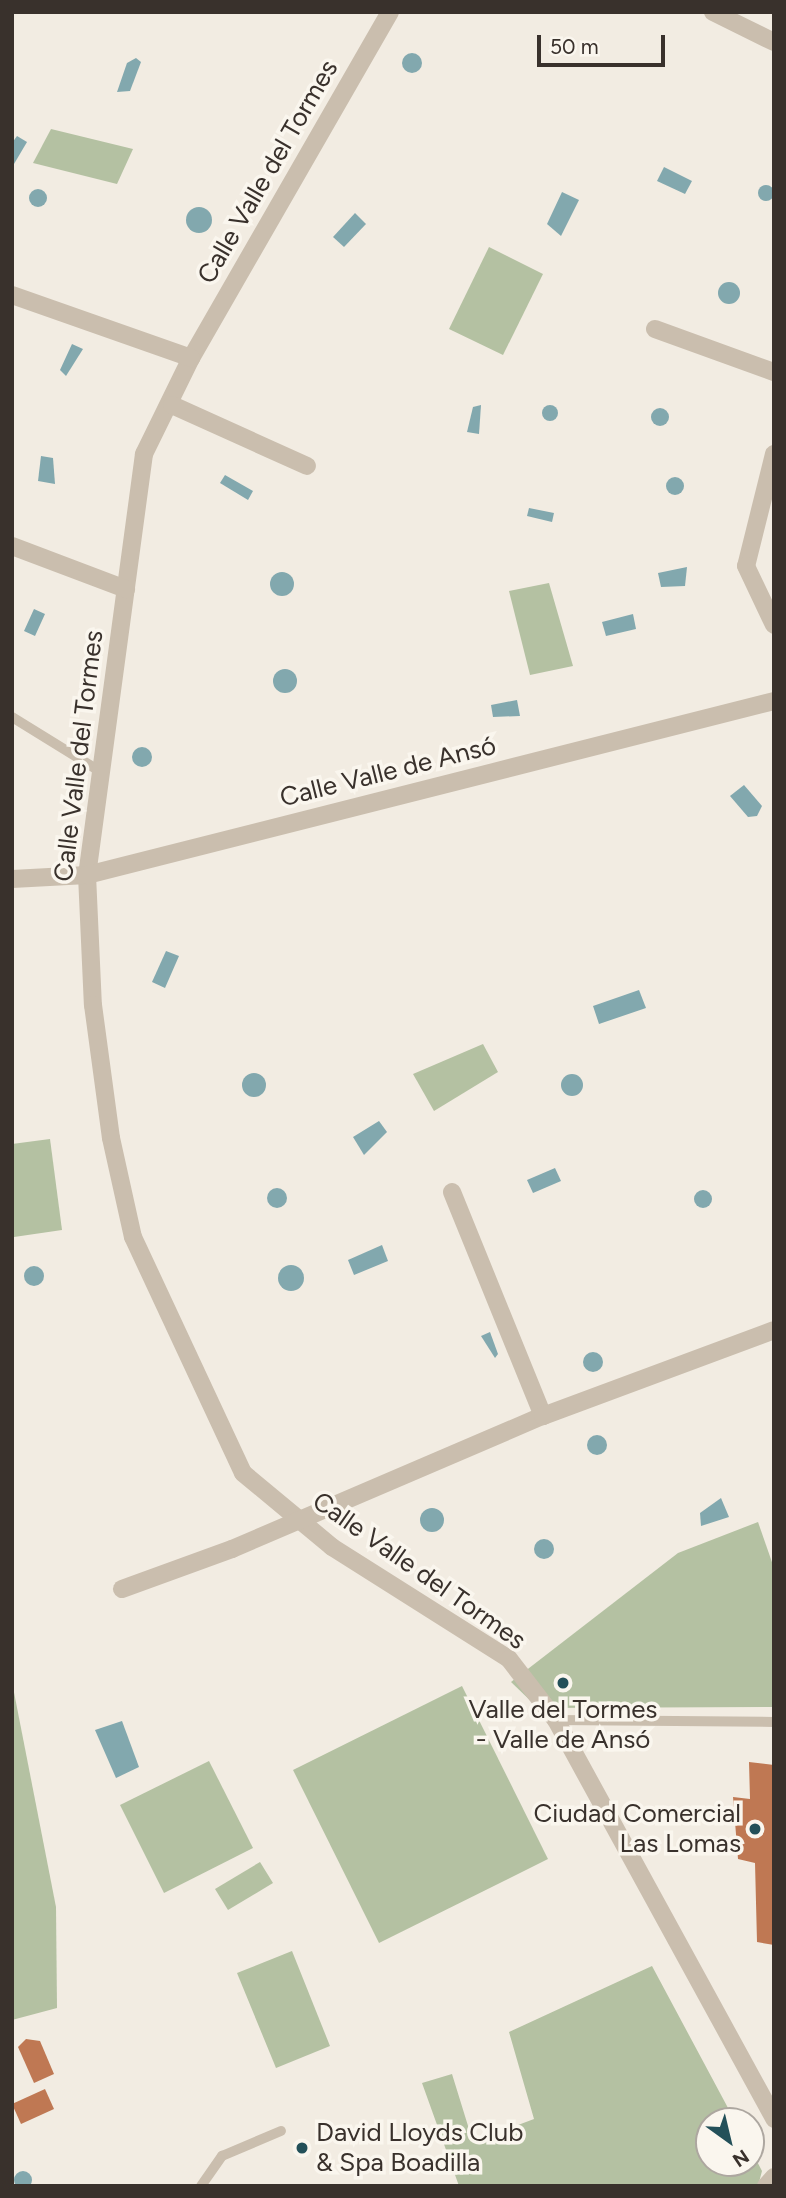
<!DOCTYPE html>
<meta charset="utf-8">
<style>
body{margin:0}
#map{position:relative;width:786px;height:2198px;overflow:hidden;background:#f2ece2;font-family:Figtree,sans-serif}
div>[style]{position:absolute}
.green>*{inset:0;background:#b4c1a2}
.water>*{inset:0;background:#82a8ae}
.round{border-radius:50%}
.building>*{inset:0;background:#bf7853}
.service>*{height:10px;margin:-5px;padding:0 5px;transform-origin:5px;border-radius:5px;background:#cabeae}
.minor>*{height:18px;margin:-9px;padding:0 9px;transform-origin:9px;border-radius:9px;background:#cabeae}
.dots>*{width:19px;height:19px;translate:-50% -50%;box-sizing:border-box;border:4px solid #faf6ee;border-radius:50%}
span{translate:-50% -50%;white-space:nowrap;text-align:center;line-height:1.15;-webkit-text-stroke:7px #faf6ee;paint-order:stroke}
.street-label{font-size:26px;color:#39312c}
.poi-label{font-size:26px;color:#39312c}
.right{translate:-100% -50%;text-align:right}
.left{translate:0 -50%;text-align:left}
.frame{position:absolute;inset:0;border:14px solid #39312c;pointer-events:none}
.north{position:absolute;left:695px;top:2107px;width:70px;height:70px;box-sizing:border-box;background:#faf6ee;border:2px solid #ada7a0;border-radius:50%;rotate:146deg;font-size:19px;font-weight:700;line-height:28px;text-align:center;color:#39312c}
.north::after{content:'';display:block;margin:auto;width:24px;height:32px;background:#235059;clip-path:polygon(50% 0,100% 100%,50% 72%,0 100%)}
.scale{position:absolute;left:537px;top:35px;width:128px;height:32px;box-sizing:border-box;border:4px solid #39312c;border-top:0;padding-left:9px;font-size:21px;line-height:24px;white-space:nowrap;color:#39312c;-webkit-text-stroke:5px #faf6ee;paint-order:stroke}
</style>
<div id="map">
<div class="green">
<div style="clip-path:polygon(51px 129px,133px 149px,117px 184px,33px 163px)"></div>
<div style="clip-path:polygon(489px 247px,543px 274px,503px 355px,449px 329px)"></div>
<div style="clip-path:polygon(549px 583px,573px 666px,530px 675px,509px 591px)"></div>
<div style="clip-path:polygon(483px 1044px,498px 1072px,434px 1111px,413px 1074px)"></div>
<div style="clip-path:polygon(50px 1139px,62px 1230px,14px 1237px,12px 1144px)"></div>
<div style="clip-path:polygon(758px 1522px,774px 1568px,774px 1707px,538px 1708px,511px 1682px,678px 1553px)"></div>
<div style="clip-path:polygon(12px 1682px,56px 1907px,57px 2008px,12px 2020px)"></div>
<div style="clip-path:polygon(462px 1686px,548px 1859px,379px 1943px,293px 1770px)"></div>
<div style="clip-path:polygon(209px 1761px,253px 1848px,164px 1893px,120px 1805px)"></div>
<div style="clip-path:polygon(260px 1862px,273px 1883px,228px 1910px,215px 1889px)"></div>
<div style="clip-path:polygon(292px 1951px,330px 2046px,276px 2068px,237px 1973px)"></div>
<div style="clip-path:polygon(652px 1966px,735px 2121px,709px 2121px,709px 2163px,751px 2163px,751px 2150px,762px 2171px,758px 2186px,459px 2186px,422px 2083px,452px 2074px,473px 2142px,534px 2119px,509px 2032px)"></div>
</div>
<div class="water">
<div class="round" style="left:402px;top:53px;width:20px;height:20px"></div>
<div style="clip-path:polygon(136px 58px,141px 62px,130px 91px,117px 92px,127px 63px)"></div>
<div style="clip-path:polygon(17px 136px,27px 142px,14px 164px,12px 143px)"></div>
<div style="clip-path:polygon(664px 167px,692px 181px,685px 194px,657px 181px)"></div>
<div class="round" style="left:758px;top:185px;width:16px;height:16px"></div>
<div class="round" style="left:29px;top:189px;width:18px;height:18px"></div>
<div style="clip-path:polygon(562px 192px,579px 200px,561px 236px,547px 224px)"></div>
<div class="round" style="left:186px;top:207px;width:26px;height:26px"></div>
<div style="clip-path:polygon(355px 213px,366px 224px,344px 247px,333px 237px)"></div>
<div class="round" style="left:718px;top:282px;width:22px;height:22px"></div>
<div style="clip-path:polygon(72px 344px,83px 349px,66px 376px,60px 370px)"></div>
<div class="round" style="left:542px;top:405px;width:16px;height:16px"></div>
<div style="clip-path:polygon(481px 405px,479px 434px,467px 432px,473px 407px)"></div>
<div class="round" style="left:651px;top:408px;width:18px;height:18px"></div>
<div style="clip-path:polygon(41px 456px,53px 458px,55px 484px,38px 481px)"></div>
<div style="clip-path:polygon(225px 475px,253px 491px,248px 500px,220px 483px)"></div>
<div class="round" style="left:666px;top:477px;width:18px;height:18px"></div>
<div style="clip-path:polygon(529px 508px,554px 513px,552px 522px,527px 516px)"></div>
<div style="clip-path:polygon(687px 567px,685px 586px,661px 587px,658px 573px)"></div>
<div class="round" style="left:270px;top:572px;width:24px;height:24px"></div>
<div style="clip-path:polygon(34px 609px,45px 614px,35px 636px,24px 631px)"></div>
<div style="clip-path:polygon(633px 614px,636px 629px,606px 636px,602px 622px)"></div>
<div class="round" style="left:273px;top:669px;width:24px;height:24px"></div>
<div style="clip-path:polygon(517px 700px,520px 716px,493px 717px,491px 705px)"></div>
<div class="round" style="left:132px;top:747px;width:20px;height:20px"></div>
<div style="clip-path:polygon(744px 785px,762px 806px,757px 816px,748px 817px,730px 796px)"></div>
<div style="clip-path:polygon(166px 951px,179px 956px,165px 988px,152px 982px)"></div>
<div style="clip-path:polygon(639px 990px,646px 1008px,599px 1024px,593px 1006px)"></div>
<div class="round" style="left:242px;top:1073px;width:24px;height:24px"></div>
<div class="round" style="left:561px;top:1074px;width:22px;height:22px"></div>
<div style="clip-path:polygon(379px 1121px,387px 1132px,364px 1155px,353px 1137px)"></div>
<div style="clip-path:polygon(555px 1168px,561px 1181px,533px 1193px,527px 1180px)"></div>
<div class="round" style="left:267px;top:1188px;width:20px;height:20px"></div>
<div class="round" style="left:694px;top:1190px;width:18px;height:18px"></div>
<div style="clip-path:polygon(382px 1245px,388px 1261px,354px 1275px,348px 1260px)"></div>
<div class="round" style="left:278px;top:1265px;width:26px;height:26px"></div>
<div class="round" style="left:24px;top:1266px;width:20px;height:20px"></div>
<div style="clip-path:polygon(490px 1332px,498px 1354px,495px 1358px,481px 1336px)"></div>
<div class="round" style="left:583px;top:1352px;width:20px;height:20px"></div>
<div class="round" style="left:587px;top:1435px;width:20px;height:20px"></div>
<div style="clip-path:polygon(721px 1498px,729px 1517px,701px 1526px,700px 1513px)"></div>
<div class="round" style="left:420px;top:1508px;width:24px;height:24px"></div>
<div class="round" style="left:534px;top:1539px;width:20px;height:20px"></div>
<div style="clip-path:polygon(122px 1721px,139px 1767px,116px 1778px,95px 1730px)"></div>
<div class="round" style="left:14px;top:2171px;width:18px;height:18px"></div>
</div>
<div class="building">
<div style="clip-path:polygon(749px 1762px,774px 1765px,774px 1945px,757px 1942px,755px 1863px,738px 1859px,733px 1797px,750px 1799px)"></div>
<div style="clip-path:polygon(26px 2039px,40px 2041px,54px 2074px,34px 2083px,18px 2047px)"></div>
<div style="clip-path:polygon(45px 2089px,54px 2109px,21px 2124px,12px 2104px)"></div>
</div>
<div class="service">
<div style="left:12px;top:717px;width:105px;rotate:31.7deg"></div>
<div style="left:556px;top:1720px;width:218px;rotate:0.5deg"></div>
<div style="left:201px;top:2186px;width:37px;rotate:-55deg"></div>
<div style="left:222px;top:2156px;width:64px;rotate:-23deg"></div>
</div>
<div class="minor">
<div style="left:390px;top:12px;width:399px;rotate:119.9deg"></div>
<div style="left:191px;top:358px;width:107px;rotate:116.1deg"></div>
<div style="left:144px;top:454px;width:425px;rotate:97.7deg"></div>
<div style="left:87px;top:875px;width:130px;rotate:87.4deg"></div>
<div style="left:93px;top:1005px;width:134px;rotate:82.3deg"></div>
<div style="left:111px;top:1138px;width:101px;rotate:77.5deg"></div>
<div style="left:133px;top:1237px;width:260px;rotate:65deg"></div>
<div style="left:243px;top:1473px;width:116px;rotate:39.7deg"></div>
<div style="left:332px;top:1547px;width:209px;rotate:32.3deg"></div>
<div style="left:509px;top:1659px;width:77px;rotate:52.4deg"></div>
<div style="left:556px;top:1720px;width:455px;rotate:61.3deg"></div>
<div style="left:713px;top:12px;width:68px;rotate:26.2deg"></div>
<div style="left:12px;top:295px;width:190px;rotate:19.4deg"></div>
<div style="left:655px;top:329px;width:127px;rotate:19.9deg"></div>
<div style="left:172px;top:405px;width:148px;rotate:24.3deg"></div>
<div style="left:774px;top:454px;width:115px;rotate:104deg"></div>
<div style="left:746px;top:566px;width:65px;rotate:64.6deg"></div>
<div style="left:12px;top:546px;width:122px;rotate:20.7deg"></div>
<div style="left:12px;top:879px;width:75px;rotate:-3.1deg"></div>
<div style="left:87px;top:875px;width:709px;rotate:-14.21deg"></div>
<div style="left:452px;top:1192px;width:242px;rotate:67.9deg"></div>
<div style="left:122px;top:1589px;width:117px;rotate:-20deg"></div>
<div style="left:232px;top:1549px;width:338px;rotate:-23.2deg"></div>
<div style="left:543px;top:1416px;width:246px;rotate:-20.4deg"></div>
<div style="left:766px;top:2186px;width:12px;rotate:-48deg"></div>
</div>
<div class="dots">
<div style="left:563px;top:1683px;background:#235059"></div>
<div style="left:755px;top:1829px;background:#235059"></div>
<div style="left:302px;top:2148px;background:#235059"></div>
</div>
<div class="street-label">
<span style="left:268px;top:172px;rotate:-60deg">Calle Valle del Tormes</span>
<span style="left:79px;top:756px;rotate:-83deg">Calle Valle del Tormes</span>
<span style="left:388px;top:772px;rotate:-14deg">Calle Valle de Ansó</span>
<span style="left:419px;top:1571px;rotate:35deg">Calle Valle del Tormes</span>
</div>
<div class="poi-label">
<span style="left:563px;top:1725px">Valle del Tormes<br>- Valle de Ansó</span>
<span class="right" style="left:741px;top:1829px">Ciudad Comercial<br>Las Lomas</span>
<span class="left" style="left:316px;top:2148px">David Lloyds Club<br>&amp; Spa Boadilla</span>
</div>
<div class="frame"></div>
<div class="north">N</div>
<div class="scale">50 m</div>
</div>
